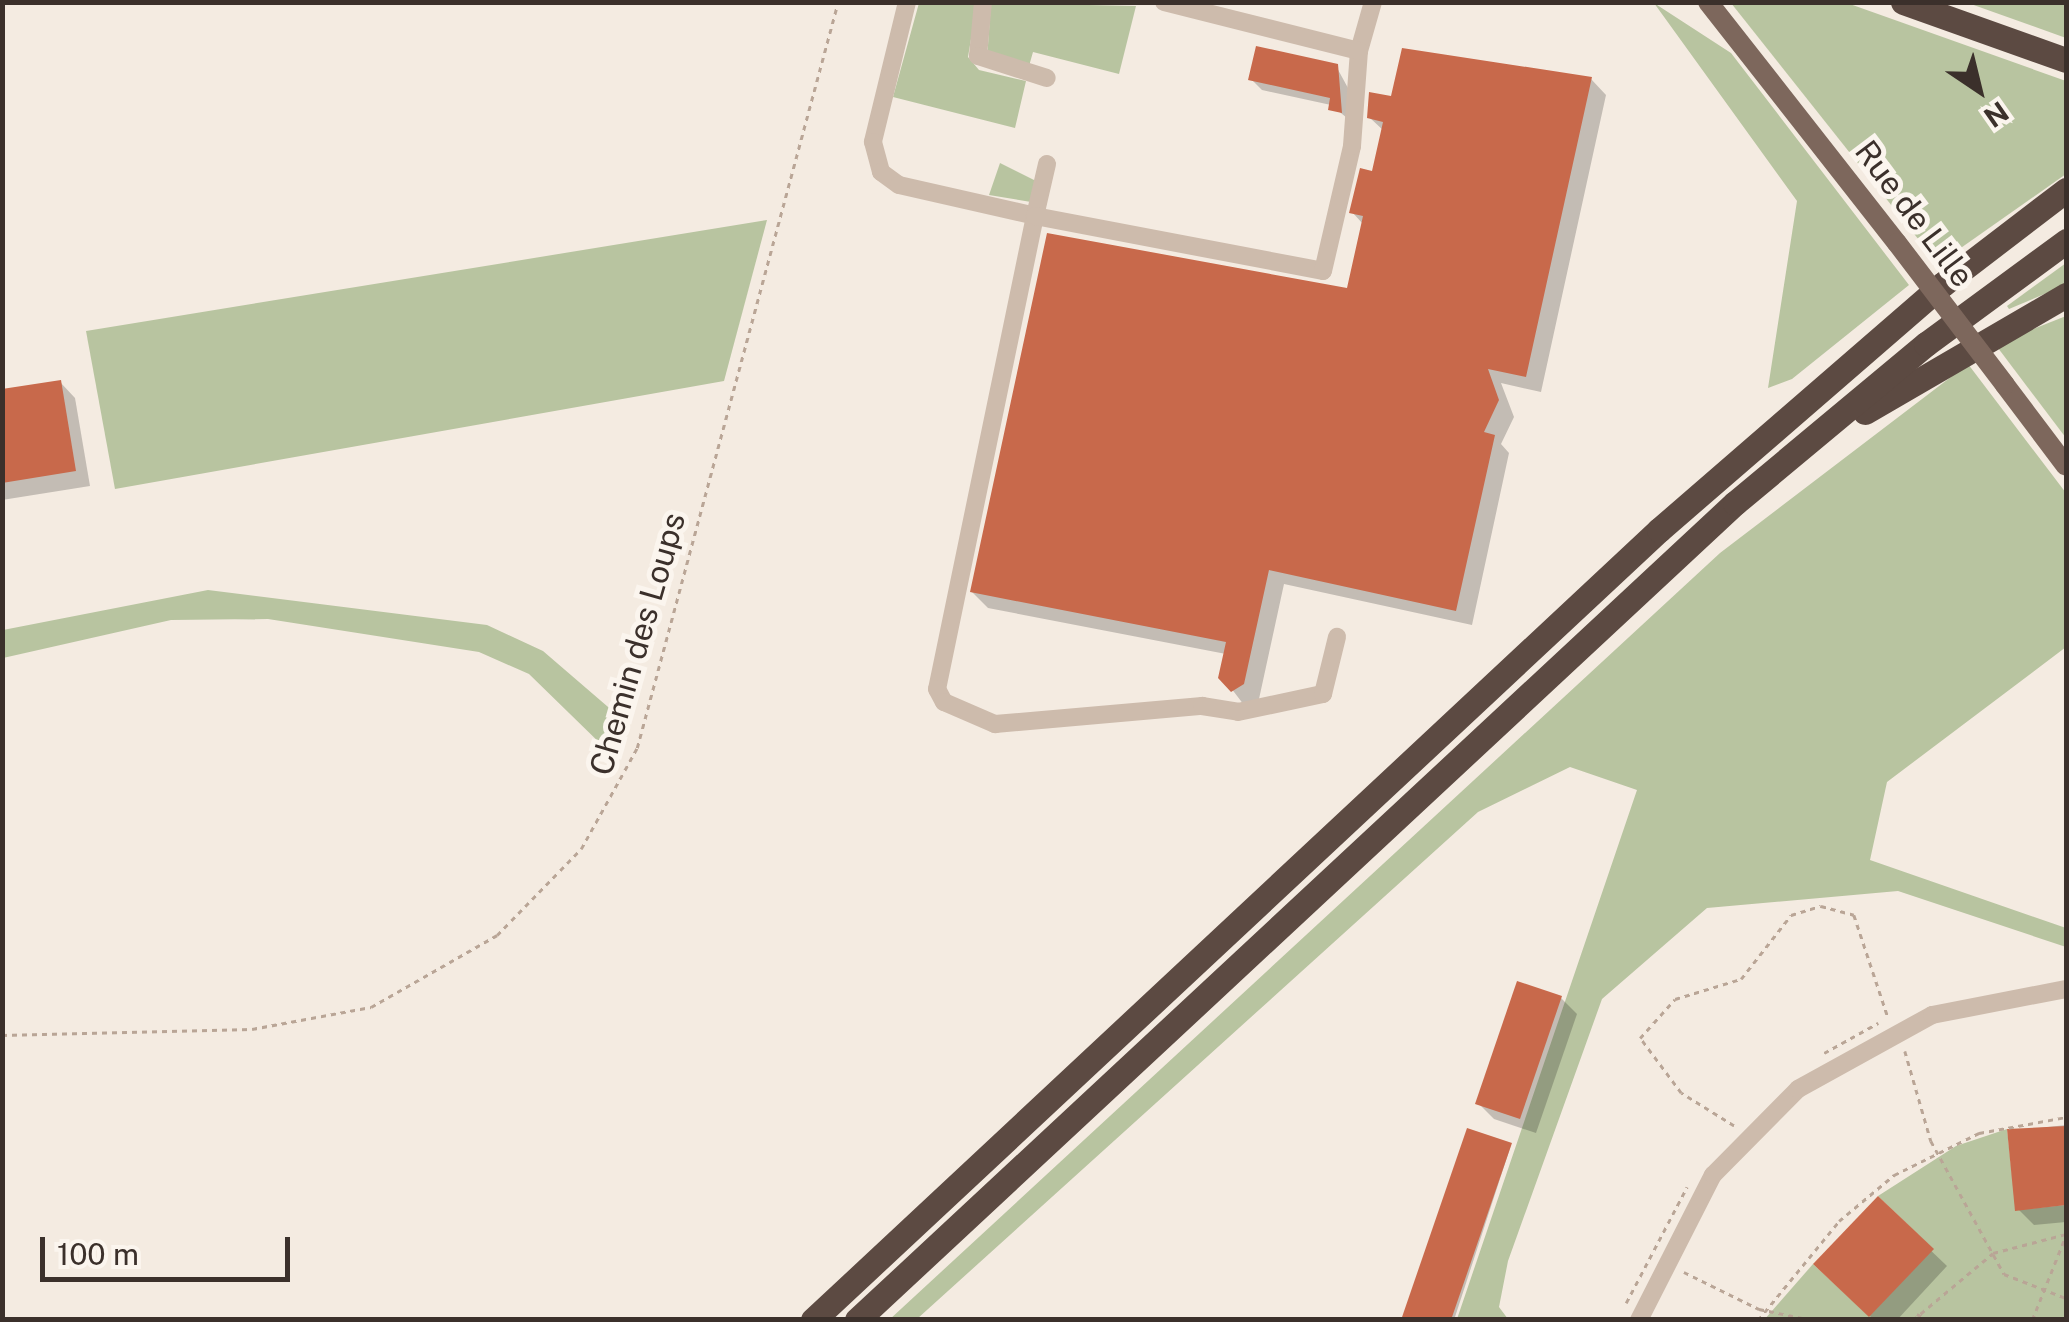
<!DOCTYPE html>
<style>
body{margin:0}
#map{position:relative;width:2069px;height:1322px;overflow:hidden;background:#f4ebe1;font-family:"Public Sans",sans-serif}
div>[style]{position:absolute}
.green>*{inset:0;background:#b8c4a0}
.shadow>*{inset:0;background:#0003}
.building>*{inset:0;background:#c8694b}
.path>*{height:2.5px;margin-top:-1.25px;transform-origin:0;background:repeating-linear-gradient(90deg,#b9a596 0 5px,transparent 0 10px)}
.minor>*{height:18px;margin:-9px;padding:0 9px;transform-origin:9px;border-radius:9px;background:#cdbbac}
.major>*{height:20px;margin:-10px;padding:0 10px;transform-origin:10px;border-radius:10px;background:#7d675c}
.highway>*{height:25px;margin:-12.5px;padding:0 12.5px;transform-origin:12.5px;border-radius:12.5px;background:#5c4a42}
.major-bridge>*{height:20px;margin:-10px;padding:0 10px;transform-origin:10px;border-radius:10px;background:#7d675c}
span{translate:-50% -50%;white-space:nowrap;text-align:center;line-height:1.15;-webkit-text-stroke:10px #fbf5ee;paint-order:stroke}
.street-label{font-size:32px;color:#3b302b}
.frame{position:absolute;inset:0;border:5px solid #3b302b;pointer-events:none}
.north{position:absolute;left:1929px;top:40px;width:100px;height:100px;-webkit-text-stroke:8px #fbf5ee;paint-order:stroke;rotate:145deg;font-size:28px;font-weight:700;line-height:40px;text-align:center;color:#3b302b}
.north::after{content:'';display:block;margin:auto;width:35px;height:45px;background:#3b302b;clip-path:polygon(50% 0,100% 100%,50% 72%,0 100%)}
.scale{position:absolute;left:40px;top:1237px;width:250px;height:45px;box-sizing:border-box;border:5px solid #3b302b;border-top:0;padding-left:12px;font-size:30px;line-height:35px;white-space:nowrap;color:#3b302b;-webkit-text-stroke:8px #fbf5ee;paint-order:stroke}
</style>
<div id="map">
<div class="green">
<div style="clip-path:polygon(919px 3px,977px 3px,968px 57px,979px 70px,1026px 81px,1015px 128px,893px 97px)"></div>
<div style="clip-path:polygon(991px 3px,1136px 6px,1119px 74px,1033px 52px,1029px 66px,987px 59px)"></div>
<div style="clip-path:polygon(1654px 3px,1731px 53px,1909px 285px,1792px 379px,1768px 388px,1797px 201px)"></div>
<div style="clip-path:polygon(1731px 3px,1847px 3px,2066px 81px,2066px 174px,1938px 264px)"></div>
<div style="clip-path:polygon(1968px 3px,2066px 3px,2066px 38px)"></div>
<div style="clip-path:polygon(1000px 163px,1036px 181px,1031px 202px,989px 195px)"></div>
<div style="clip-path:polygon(767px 220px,724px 381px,115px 489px,86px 331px)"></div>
<div style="clip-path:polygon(2066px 263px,2066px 285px,2009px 309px,2007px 306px)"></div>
<div style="clip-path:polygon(2066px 316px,2066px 438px,1995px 344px)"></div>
<div style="clip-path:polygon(1968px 364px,2066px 493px,2066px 647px,1887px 782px,1870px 860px,2066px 928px,2066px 947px,1898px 891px,1707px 908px,1602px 999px,1508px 1261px,1499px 1307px,1508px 1319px,1457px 1319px,1637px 790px,1570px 767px,1478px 812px,917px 1319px,889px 1320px,1720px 553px)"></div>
<div style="clip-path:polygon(208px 590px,487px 625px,543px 651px,629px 725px,609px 752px,529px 674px,479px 652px,268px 619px,171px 620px,3px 658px,3px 630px)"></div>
<div style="clip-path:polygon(2007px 1129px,2016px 1210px,2066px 1205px,2066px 1319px,1764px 1320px,1813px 1264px,1869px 1316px,1933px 1249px,1878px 1196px,1956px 1146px)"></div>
</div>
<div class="shadow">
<div style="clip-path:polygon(1336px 66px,1354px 99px,1352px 122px,1331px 105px,1262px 90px,1251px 79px)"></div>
<div style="clip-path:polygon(1591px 79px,1606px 95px,1541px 392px,1501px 383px,1514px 417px,1501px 444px,1509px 453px,1472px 625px,1284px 584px,1259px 699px,1244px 705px,1221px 675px,1226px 654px,988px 608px,972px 592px,1349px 290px,1363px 224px,1352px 212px,1374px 174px,1384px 131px,1369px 117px,1393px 99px)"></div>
<div style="clip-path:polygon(60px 382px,75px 398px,90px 486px,2px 500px,2px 392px)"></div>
<div style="clip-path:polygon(1561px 998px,1577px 1014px,1536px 1133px,1494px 1119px,1478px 1103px)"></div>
<div style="clip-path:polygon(2066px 1125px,2066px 1222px,2034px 1225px,2018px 1209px,2010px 1131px)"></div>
<div style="clip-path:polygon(1511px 1145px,1454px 1320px,1403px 1320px)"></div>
<div style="clip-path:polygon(1878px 1200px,1947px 1266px,1897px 1320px,1874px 1320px,1817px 1264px)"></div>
</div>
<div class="building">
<div style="clip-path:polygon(1256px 46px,1338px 64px,1342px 113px,1328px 110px,1330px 98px,1248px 80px)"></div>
<div style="clip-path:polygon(1402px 48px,1592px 77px,1526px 377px,1488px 369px,1499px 400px,1484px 432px,1495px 435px,1456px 611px,1269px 570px,1244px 684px,1231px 692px,1218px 678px,1226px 642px,970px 592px,1047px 233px,1347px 288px,1363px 216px,1349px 213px,1360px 168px,1372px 171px,1383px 122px,1367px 118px,1369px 92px,1391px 96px)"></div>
<div style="clip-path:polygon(61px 380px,76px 471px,2px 483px,2px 389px)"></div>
<div style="clip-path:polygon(1517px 981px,1562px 996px,1520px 1119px,1475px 1104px)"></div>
<div style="clip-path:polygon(2066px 1126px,2066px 1205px,2015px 1211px,2007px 1129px)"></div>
<div style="clip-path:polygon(1467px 1128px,1512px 1143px,1451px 1320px,1401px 1320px)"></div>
<div style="clip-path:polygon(1878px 1196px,1934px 1249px,1869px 1317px,1813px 1264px)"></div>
</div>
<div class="path">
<div style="left:2px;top:1035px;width:250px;rotate:-1.4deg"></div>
<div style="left:252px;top:1029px;width:121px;rotate:-10.5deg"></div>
<div style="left:371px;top:1007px;width:145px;rotate:-29.7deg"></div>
<div style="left:497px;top:935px;width:120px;rotate:-45.7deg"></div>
<div style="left:581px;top:849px;width:115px;rotate:-61deg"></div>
<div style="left:637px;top:748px;width:773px;rotate:-74.92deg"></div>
<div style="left:1905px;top:1051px;width:94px;rotate:73.9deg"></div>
<div style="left:1931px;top:1141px;width:152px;rotate:61.2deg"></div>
<div style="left:2004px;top:1274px;width:66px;rotate:21.2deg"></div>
<div style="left:1824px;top:1053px;width:62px;rotate:-29.1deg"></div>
<div style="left:1734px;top:1126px;width:62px;rotate:-148.1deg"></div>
<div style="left:1681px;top:1093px;width:69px;rotate:-126.7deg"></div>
<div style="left:1640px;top:1038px;width:52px;rotate:-48.1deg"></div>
<div style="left:1675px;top:999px;width:69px;rotate:-16.9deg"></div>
<div style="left:1741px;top:979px;width:81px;rotate:-52deg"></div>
<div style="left:1791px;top:915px;width:31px;rotate:-17deg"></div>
<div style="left:1821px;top:906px;width:34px;rotate:15deg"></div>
<div style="left:1854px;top:915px;width:108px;rotate:71.6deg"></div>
<div style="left:1684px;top:1272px;width:84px;rotate:26.3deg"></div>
<div style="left:1759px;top:1309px;width:54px;rotate:11.7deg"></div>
<div style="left:1626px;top:1303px;width:131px;rotate:-62.3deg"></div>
<div style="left:1917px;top:1314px;width:13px;rotate:27deg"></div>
<div style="left:1758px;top:1320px;width:128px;rotate:-50.7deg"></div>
<div style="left:1839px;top:1221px;width:72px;rotate:-39.9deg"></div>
<div style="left:1894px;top:1175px;width:95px;rotate:-26.3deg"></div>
<div style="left:1979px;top:1133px;width:88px;rotate:-10.4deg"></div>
<div style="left:1913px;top:1320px;width:104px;rotate:-39.9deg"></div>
<div style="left:1993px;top:1253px;width:75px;rotate:-14.6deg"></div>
<div style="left:2032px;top:1320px;width:92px;rotate:-68.2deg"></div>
</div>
<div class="minor">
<div style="left:907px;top:2px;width:144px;rotate:103.7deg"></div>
<div style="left:873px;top:142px;width:31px;rotate:75deg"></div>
<div style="left:881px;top:172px;width:22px;rotate:36deg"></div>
<div style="left:899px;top:185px;width:139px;rotate:12.8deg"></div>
<div style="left:1035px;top:216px;width:483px;rotate:101.7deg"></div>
<div style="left:937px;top:689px;width:15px;rotate:62deg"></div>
<div style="left:944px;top:702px;width:56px;rotate:23.3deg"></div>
<div style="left:995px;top:724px;width:208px;rotate:-5deg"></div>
<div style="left:1202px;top:706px;width:36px;rotate:9deg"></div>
<div style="left:1238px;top:712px;width:87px;rotate:-12deg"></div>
<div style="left:1323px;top:694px;width:59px;rotate:-76.2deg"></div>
<div style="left:983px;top:2px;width:54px;rotate:95.3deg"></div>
<div style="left:978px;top:56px;width:72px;rotate:17.7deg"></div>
<div style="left:1359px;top:51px;width:51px;rotate:-74.1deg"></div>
<div style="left:1047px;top:164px;width:53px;rotate:103deg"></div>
<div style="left:1035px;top:216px;width:293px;rotate:10.8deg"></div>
<div style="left:1323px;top:271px;width:128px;rotate:-76.9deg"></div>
<div style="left:1352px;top:146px;width:95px;rotate:-85.8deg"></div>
<div style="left:1359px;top:51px;width:201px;rotate:-165.9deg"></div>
<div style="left:1639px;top:1320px;width:163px;rotate:-63deg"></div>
<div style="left:1713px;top:1175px;width:121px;rotate:-45.3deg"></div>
<div style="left:1798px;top:1089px;width:153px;rotate:-28.9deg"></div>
<div style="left:1932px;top:1015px;width:136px;rotate:-11deg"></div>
</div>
<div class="major">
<div style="left:1708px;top:2px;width:306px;rotate:51.9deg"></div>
<div style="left:2005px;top:385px;width:101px;rotate:53deg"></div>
</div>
<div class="highway">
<div style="left:1903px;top:2px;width:173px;rotate:19.6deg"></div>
<div style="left:1865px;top:412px;width:233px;rotate:-30.2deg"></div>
<div style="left:813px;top:1320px;width:1158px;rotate:-43.04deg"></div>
<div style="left:1659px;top:530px;width:376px;rotate:-40.9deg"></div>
<div style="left:1943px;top:284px;width:155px;rotate:-37.4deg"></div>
<div style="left:857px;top:1320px;width:1199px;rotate:-42.94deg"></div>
<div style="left:1735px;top:503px;width:249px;rotate:-39.8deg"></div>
<div style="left:1926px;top:344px;width:174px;rotate:-36.3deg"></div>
</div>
<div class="major-bridge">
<div style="left:1897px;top:243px;width:178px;rotate:52.7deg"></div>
</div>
<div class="street-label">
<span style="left:1914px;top:214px;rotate:53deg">Rue de Lille</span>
<span style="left:638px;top:644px;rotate:-74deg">Chemin des Loups</span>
</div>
<div class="frame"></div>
<div class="north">N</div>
<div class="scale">100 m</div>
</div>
